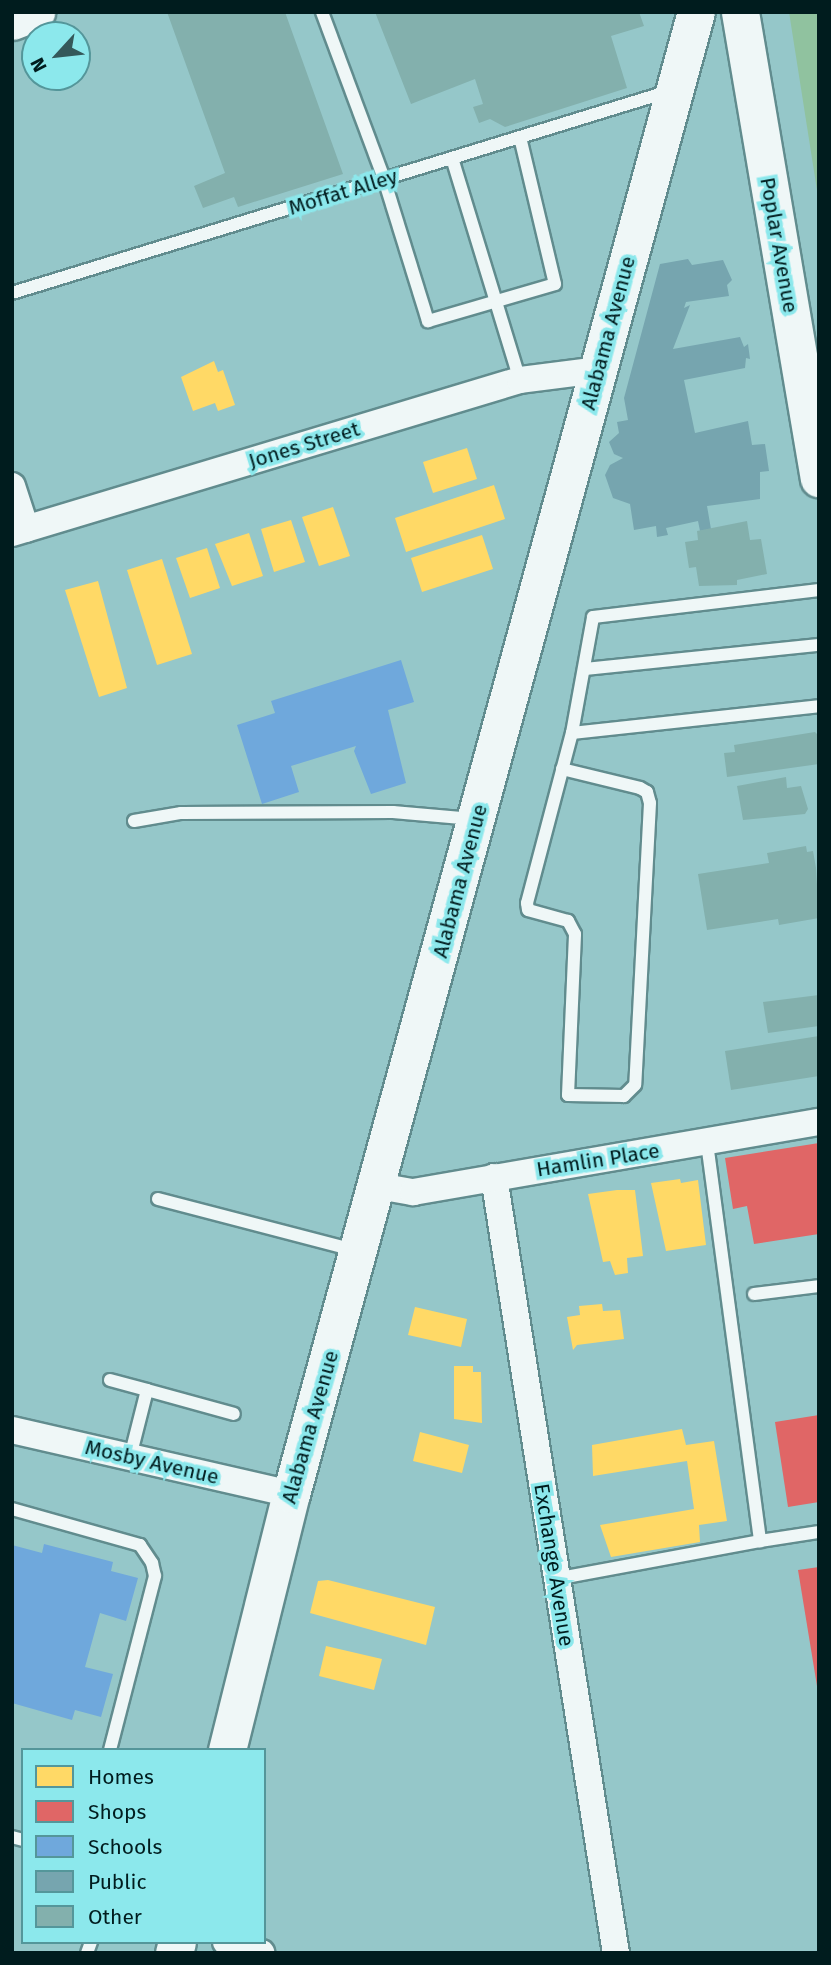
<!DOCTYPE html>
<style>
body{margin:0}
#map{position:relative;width:831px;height:1965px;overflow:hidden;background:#95c7c9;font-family:"Fira Sans",sans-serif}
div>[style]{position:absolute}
.green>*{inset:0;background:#90c29f}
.homes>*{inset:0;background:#ffd966}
.shops>*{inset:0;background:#e06666}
.schools>*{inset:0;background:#6fa8dc}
.public>*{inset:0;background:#76a5af}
.building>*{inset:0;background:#83b0ad}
.roads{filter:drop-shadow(2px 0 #618c8e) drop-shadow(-2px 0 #618c8e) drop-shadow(0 2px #618c8e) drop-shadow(0 -2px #618c8e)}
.lane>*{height:12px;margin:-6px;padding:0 6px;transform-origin:6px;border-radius:6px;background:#eff7f7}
.street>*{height:26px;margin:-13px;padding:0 13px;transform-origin:13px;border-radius:13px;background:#eff7f7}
.secondary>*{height:37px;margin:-18.5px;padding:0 18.5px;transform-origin:18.5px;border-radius:18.5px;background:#eff7f7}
span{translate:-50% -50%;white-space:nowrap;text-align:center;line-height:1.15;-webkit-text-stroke:7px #8ce8ec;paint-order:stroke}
.street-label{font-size:21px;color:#001c1e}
.frame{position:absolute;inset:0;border:14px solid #001c1e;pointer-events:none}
.legend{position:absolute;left:21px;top:1748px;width:245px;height:196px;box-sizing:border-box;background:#8ce8ec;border:2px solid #54969a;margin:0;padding:9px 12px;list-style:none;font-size:21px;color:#001c1e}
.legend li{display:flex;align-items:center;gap:14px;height:35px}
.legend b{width:35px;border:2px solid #54969a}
.north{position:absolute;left:21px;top:21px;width:70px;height:70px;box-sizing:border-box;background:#8ce8ec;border:2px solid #54969a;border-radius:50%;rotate:243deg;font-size:19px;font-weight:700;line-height:28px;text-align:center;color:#001c1e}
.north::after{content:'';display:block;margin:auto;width:24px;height:32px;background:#34585a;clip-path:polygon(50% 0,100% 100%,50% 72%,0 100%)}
</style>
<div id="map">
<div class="green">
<div style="clip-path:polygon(789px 12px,819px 12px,819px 203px)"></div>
</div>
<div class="homes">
<div style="clip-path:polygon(214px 361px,218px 372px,223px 370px,235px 405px,218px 411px,215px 403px,193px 411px,181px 377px)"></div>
<div style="clip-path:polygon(467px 448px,477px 479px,433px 493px,423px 462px)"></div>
<div style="clip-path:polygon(494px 485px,505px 519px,406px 552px,395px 518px)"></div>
<div style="clip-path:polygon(333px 507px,350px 556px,319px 566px,302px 517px)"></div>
<div style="clip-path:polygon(291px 520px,305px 562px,274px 572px,261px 529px)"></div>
<div style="clip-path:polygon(249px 533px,263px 576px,232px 586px,215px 544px)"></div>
<div style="clip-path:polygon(482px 535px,493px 569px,422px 592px,411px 558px)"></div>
<div style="clip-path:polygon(207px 548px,220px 588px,190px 598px,176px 558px)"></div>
<div style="clip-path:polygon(162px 559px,192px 654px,157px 665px,127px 570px)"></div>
<div style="clip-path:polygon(98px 581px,127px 688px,99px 697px,65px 590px)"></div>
<div style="clip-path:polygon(680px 1179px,681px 1183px,698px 1180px,706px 1245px,666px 1251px,651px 1183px)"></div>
<div style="clip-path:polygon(617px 1190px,635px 1190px,643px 1256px,627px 1258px,628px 1273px,615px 1275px,610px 1261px,603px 1262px,588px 1194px)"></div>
<div style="clip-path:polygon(602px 1304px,603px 1311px,620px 1310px,624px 1339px,577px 1345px,573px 1350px,567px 1317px,580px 1315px,579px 1306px)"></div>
<div style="clip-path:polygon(415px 1307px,467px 1319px,461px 1347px,408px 1335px)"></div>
<div style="clip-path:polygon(454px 1366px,473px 1366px,473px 1372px,481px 1372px,482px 1423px,454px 1419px)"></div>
<div style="clip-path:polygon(682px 1429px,686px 1445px,714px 1441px,727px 1521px,699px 1525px,700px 1542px,611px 1557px,600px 1525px,694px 1509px,687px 1461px,593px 1476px,592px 1445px)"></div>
<div style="clip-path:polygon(420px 1432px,469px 1445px,462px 1473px,413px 1461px)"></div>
<div style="clip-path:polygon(328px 1580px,435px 1607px,426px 1645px,310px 1613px,318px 1581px)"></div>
<div style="clip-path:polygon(326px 1646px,382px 1659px,374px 1690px,319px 1676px)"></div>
</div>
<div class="shops">
<div style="clip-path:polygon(819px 1143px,819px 1234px,754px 1244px,747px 1206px,733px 1209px,725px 1158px)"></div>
<div style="clip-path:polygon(819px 1415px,819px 1502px,788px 1507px,775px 1422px)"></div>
<div style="clip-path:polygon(819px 1567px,819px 1686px,817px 1686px,798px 1570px)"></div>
</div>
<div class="schools">
<div style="clip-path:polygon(401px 660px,414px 702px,388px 710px,406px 783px,371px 794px,354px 751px,356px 746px,291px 766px,299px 792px,262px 804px,237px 725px,275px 713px,271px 701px)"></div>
<div style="clip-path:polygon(44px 1544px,113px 1562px,111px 1571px,138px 1578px,126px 1621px,100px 1613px,85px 1667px,113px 1674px,101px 1717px,75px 1710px,72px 1720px,12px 1703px,12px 1545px,42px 1553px)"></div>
</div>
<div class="public">
<div style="clip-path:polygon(688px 259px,692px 265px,723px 260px,732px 280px,727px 285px,729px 296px,686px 302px,684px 308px,690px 305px,673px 349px,740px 337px,744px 347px,748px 344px,750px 359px,746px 358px,745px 368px,684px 380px,695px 433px,748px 421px,752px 445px,765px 444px,769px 471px,760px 472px,760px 499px,707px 506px,711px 529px,700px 531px,698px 521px,666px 528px,668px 535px,657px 537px,656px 526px,634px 530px,630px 504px,613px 498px,605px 475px,610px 465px,623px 458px,614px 454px,609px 442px,619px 433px,617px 422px,628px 420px,624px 398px,660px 264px)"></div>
</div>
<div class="building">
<div style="clip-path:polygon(167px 12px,285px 12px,343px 174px,238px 207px,234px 197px,203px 208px,194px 186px,225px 173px)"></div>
<div style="clip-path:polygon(375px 12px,639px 12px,644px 26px,611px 36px,627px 88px,505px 127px,490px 119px,479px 123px,473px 107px,483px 104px,475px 79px,411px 104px)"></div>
<div style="clip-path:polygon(747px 521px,750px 540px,761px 539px,767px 574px,737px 580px,737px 585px,699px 586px,696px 567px,689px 568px,685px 542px,698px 540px,697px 531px)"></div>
<div style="clip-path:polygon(815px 732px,819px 736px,819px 764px,727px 777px,724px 753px,735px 752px,734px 745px)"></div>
<div style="clip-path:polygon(786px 777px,787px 788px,801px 786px,808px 809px,805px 814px,743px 820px,737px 786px)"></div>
<div style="clip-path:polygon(806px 846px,807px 852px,813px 851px,816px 868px,819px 918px,779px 925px,778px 919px,707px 930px,698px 874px,769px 863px,767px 853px)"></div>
<div style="clip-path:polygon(819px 995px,819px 1026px,768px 1033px,763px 1002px)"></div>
<div style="clip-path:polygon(819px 1036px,819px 1076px,731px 1090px,725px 1051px)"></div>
</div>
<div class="roads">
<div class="lane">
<div style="left:322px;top:12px;width:178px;rotate:69.6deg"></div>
<div style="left:384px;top:179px;width:149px;rotate:72.8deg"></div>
<div style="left:428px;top:321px;width:132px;rotate:-16.2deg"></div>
<div style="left:555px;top:284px;width:151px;rotate:-103.4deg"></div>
<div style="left:452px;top:158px;width:232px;rotate:73deg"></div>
<div style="left:12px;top:293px;width:688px;rotate:-17.07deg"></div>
<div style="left:585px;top:669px;width:235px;rotate:-5.9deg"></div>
<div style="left:572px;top:733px;width:248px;rotate:-6.2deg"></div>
<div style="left:562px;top:769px;width:80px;rotate:13.7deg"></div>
<div style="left:640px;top:788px;width:8px;rotate:30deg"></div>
<div style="left:647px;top:792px;width:11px;rotate:75deg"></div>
<div style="left:650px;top:803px;width:282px;rotate:93deg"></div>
<div style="left:635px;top:1085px;width:16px;rotate:135deg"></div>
<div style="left:624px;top:1096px;width:56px;rotate:-179deg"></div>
<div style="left:568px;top:1095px;width:161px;rotate:-87.5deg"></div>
<div style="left:575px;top:934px;width:15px;rotate:-118deg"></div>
<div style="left:568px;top:921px;width:41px;rotate:-164.6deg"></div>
<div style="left:528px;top:910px;width:7px;rotate:-98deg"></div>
<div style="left:527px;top:903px;width:176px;rotate:-75.2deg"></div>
<div style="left:572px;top:733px;width:118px;rotate:-79.7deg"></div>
<div style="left:593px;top:617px;width:228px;rotate:-6.8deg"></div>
<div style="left:134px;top:821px;width:48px;rotate:-9.7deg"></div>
<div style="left:181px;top:813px;width:212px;rotate:-0.3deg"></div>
<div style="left:393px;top:812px;width:80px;rotate:5deg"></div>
<div style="left:707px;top:1143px;width:402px;rotate:82.4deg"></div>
<div style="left:760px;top:1541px;width:60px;rotate:-8.7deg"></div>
<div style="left:158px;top:1199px;width:203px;rotate:14.6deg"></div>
<div style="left:754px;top:1294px;width:65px;rotate:-7deg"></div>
<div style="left:110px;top:1380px;width:38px;rotate:15deg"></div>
<div style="left:147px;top:1390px;width:69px;rotate:104.2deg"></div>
<div style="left:147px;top:1390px;width:90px;rotate:15.4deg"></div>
<div style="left:12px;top:1509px;width:133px;rotate:15.7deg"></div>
<div style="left:140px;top:1545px;width:22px;rotate:56deg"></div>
<div style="left:152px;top:1563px;width:13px;rotate:77deg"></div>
<div style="left:155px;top:1576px;width:180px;rotate:104.5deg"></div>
<div style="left:555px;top:1579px;width:208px;rotate:-10.5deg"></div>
<div style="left:12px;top:1837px;width:11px;rotate:15deg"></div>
<div style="left:87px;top:1953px;width:12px;rotate:-70deg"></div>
</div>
<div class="street">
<div style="left:12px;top:486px;width:45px;rotate:72deg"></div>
<div style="left:12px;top:533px;width:531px;rotate:-16.76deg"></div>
<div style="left:520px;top:380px;width:79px;rotate:-7.3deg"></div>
<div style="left:494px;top:1177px;width:786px;rotate:81.07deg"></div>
<div style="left:378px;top:1186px;width:36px;rotate:10deg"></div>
<div style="left:413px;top:1192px;width:412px;rotate:-9.8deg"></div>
<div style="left:12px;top:1430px;width:286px;rotate:12.9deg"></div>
<div style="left:226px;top:1942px;width:37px;rotate:17deg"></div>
</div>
<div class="secondary">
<div style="left:740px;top:12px;width:473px;rotate:80.4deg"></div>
<div style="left:12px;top:21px;width:26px;rotate:-21deg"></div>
<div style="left:227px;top:1750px;width:264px;rotate:-76deg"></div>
<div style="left:291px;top:1494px;width:1536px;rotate:-74.72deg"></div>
<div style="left:174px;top:1953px;width:11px;rotate:-75deg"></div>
</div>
</div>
<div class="street-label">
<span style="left:343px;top:192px;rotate:-17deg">Moffat Alley</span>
<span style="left:779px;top:245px;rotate:80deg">Poplar Avenue</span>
<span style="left:608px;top:333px;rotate:-75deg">Alabama Avenue</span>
<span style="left:304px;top:445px;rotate:-17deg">Jones Street</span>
<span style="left:460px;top:881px;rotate:-75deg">Alabama Avenue</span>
<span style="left:598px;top:1160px;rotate:-9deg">Hamlin Place</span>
<span style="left:310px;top:1427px;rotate:-74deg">Alabama Avenue</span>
<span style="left:152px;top:1462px;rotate:13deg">Mosby Avenue</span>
<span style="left:554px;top:1565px;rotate:81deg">Exchange Avenue</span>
</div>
<div class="frame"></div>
<ul class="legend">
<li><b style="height:19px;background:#ffd966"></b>Homes</li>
<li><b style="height:19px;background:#e06666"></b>Shops</li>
<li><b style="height:19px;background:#6fa8dc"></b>Schools</li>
<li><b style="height:19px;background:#76a5af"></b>Public</li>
<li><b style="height:19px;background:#83b0ad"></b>Other</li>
</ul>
<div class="north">N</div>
</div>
